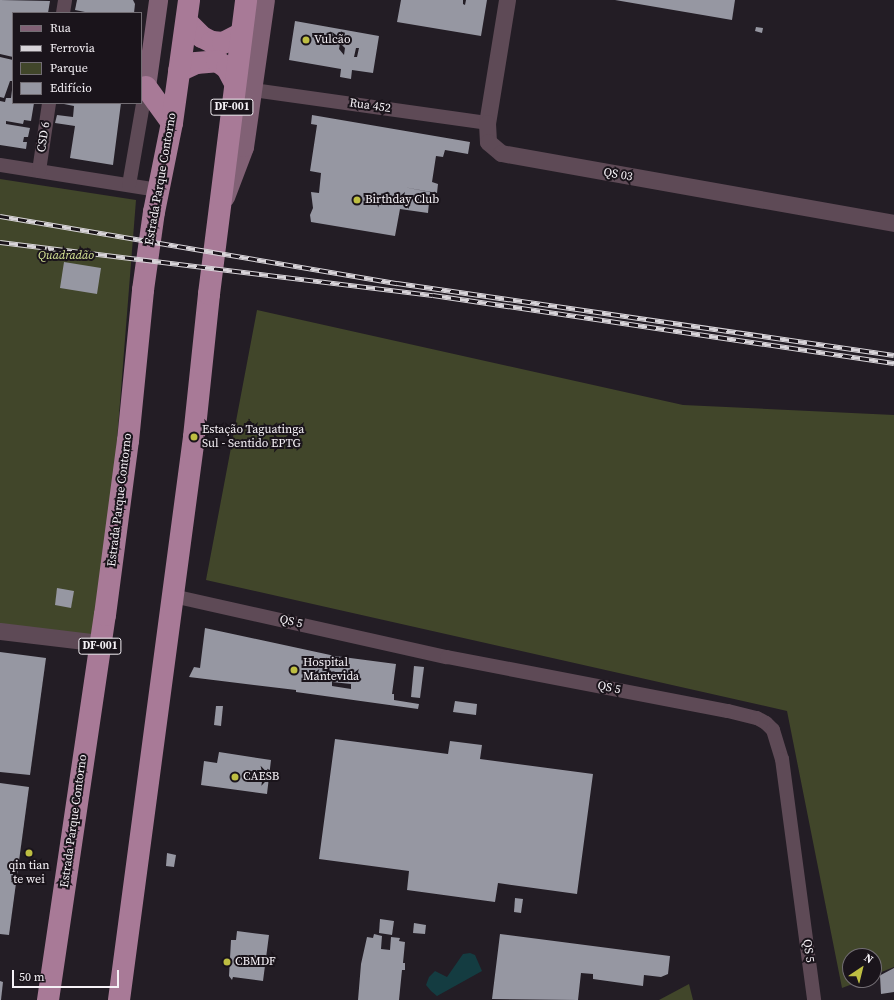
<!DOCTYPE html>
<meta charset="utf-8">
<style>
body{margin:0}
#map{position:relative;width:894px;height:1000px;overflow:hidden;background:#231d25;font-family:"Source Serif 4",serif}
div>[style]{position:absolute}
.green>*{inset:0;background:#41462a}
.water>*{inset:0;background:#143c41}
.building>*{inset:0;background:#9697a2}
.minor>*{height:14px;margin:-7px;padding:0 7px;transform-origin:7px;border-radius:7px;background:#5e4a56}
.tertiary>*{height:17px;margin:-8.5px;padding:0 8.5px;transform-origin:8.5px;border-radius:8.5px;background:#5e4a56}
.secondary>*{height:19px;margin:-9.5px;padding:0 9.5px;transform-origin:9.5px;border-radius:9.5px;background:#816175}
.trunk>*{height:22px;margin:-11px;padding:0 11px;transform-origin:11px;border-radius:11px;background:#a87a97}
.rail>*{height:4.5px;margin-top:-2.25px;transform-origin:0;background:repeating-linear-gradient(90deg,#1a141b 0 9px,#d8d4d9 0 18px);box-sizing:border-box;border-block:1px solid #d8d4d9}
.dots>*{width:11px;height:11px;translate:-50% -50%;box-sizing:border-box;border:2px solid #1a141b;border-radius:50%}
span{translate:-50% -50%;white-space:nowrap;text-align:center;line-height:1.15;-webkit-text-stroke:4px #1a141b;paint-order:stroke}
.shield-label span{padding:1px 3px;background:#1a141b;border:1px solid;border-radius:3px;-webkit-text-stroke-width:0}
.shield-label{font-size:11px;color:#f6f2f7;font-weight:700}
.poi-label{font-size:12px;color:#f6f2f7}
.left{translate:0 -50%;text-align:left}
.street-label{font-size:12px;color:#f6f2f7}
.park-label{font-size:12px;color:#d8e696;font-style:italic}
.legend{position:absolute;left:12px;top:12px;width:130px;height:92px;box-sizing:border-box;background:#1a141b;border:1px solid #726d73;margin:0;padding:5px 7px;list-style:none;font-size:12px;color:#f6f2f7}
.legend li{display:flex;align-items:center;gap:8px;height:20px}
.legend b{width:20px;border:1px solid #726d73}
.north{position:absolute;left:842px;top:948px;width:40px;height:40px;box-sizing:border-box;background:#1a141b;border:1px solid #726d73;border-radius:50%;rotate:35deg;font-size:11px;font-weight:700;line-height:16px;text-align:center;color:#f6f2f7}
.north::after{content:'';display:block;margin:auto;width:14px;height:18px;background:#bebe42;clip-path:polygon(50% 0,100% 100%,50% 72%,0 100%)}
.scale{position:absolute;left:12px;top:970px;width:107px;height:18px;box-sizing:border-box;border:2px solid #f6f2f7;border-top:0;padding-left:5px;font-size:12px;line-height:14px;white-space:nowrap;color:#f6f2f7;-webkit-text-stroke:3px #1a141b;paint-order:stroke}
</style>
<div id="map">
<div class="green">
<div style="clip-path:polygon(0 179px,136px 200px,101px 643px,0 630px)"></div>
<div style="clip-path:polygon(257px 310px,683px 405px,894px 415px,894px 967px,874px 975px,874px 956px,850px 956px,850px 980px,863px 980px,842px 988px,787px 711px,206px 580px)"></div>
<div style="clip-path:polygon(689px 984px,693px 1000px,659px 1000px)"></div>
</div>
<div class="water">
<div style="clip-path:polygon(470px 953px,475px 955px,482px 971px,437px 996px,431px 991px,426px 985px,429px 977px,435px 971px,447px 977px,463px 954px)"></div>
</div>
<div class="building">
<div style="clip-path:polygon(0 0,50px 1px,48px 13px,13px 13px,13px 57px,0 54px)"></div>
<div style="clip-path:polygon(77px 0,133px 0,135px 4px,134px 13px,90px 13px,75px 10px)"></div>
<div style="clip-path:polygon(401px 0,463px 0,463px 4px,465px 5px,466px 0,487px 0,481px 36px,397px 22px)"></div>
<div style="clip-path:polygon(615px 0,735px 0,732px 20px)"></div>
<div style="clip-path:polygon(evenodd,295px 21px,379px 36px,373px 73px,352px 70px,351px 79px,340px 77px,341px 69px,289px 60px,295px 21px,340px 43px,345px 48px,344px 55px,339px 49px,340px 43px,295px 21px,356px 48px,359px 48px,357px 57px,354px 57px,356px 48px)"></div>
<div style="clip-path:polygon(756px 27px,763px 28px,762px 33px,755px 31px)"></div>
<div style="clip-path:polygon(0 57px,13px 60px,13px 81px,10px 81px,4px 98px,0 97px)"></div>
<div style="clip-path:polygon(12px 90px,13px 103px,34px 103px,31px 121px,24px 120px,23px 124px,6px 121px,6px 124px,30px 128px,28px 137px,24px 137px,23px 142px,27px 142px,26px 149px,0 145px,0 101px,5px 102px,6px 98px,11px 98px)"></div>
<div style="clip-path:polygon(59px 103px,121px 103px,113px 165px,70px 158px,75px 126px,55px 123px,57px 115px,73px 117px,74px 106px)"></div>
<div style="clip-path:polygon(312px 115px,470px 142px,468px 154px,445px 150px,443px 157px,436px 156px,432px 182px,438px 184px,437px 193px,403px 187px,430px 192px,428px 213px,400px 209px,395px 236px,311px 222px,310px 215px,313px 208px,311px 192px,319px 193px,321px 173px,310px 171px,317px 125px,311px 124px)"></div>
<div style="clip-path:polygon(64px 262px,101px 268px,97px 294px,60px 288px)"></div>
<div style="clip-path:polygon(57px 588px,74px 591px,71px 608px,55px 605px)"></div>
<div style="clip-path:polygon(evenodd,205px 628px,335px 656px,396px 664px,392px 694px,394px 694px,394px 700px,419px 704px,418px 709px,296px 692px,296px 690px,189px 677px,194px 667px,200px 668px,205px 628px,332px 682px,351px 684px,351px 689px,332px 686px,332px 682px)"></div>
<div style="clip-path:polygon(0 652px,46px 658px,30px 775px,0 772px)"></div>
<div style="clip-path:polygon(414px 666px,424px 667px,420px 698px,411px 697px)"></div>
<div style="clip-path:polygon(455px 701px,477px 704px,476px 715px,453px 712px)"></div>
<div style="clip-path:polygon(216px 706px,223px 706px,221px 726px,214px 725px)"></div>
<div style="clip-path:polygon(335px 739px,448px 754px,450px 741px,482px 745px,480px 759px,593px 774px,577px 894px,498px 883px,495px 902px,407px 890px,409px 871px,319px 859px)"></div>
<div style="clip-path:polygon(219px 752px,271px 760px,267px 794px,201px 785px,204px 761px,217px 763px)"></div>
<div style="clip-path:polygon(0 783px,29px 787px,9px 935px,0 934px)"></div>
<div style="clip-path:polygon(167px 853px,176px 855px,174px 867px,166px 866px)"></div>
<div style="clip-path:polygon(515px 898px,523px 899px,521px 913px,514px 912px)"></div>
<div style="clip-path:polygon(380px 919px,394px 921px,392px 935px,379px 933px)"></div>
<div style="clip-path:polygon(414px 923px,426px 925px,425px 934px,413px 933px)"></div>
<div style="clip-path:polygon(237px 931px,269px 935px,263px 981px,233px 977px,232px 980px,229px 976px,231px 940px,236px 940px)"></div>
<div style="clip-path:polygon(374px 934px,382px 936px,381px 949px,390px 950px,391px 937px,400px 938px,399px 941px,405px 942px,403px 963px,405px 963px,405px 970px,402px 970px,399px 1000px,358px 1000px,361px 964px,367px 937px,373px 938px)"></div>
<div style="clip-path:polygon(500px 934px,670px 956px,668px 974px,661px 977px,644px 975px,643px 986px,593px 979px,593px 974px,581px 973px,578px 1000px,492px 999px)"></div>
<div style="clip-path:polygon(894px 968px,894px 992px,881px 994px,880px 976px,877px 977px)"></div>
<div style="clip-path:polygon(0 981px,3px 982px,1px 1000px,0 1000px)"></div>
</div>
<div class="minor">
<div style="left:63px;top:13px;width:13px;rotate:-81deg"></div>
<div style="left:253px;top:90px;width:236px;rotate:8deg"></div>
<div style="left:0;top:165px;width:160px;rotate:9deg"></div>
<div style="left:39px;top:171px;width:69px;rotate:-81.6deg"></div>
<div style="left:129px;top:185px;width:99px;rotate:-80.2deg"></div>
<div style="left:173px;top:596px;width:281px;rotate:12.6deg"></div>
<div style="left:447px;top:657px;width:286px;rotate:10.9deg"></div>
<div style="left:728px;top:711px;width:30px;rotate:14deg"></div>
<div style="left:757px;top:718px;width:10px;rotate:29deg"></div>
<div style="left:766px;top:723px;width:10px;rotate:45deg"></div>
<div style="left:773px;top:730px;width:30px;rotate:73deg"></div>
<div style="left:782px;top:759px;width:243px;rotate:82.4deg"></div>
</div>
<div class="tertiary">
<div style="left:507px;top:0;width:125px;rotate:99.2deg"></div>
<div style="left:487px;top:123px;width:19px;rotate:87deg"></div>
<div style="left:488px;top:142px;width:17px;rotate:40deg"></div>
<div style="left:501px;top:153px;width:399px;rotate:10.1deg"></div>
<div style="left:0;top:631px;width:102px;rotate:6.8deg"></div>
</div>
<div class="secondary">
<div style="left:146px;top:87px;width:88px;rotate:-82.1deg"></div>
<div style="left:225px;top:197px;width:53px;rotate:-69.2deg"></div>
<div style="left:244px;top:147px;width:148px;rotate:-81.9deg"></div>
</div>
<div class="trunk">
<div style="left:187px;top:22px;width:21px;rotate:45deg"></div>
<div style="left:202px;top:37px;width:11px;rotate:27deg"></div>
<div style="left:212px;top:42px;width:11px;rotate:5deg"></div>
<div style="left:223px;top:43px;width:20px;rotate:-27deg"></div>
<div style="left:179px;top:71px;width:19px;rotate:-25deg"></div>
<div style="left:196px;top:63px;width:21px;rotate:-5deg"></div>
<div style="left:217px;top:61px;width:12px;rotate:35deg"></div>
<div style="left:227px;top:68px;width:17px;rotate:62deg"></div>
<div style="left:146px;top:87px;width:44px;rotate:54.2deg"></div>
<div style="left:48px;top:1000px;width:389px;rotate:-81.6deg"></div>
<div style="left:105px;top:615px;width:176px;rotate:-82.5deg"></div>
<div style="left:128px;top:441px;width:152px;rotate:-84.3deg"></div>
<div style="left:143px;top:290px;width:79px;rotate:-82deg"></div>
<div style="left:154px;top:212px;width:91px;rotate:-78.6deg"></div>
<div style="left:172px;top:123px;width:124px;rotate:-82.1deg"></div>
<div style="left:119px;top:1000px;width:568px;rotate:-82.41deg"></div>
<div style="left:194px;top:437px;width:144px;rotate:-84deg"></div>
<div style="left:209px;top:294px;width:296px;rotate:-82.8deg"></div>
</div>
<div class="rail">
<div style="left:0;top:216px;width:403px;rotate:9.6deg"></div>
<div style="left:397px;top:283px;width:502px;rotate:8.24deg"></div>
<div style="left:0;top:242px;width:436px;rotate:7deg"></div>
<div style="left:433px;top:295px;width:466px;rotate:8.4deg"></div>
</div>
<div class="dots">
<div style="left:306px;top:40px;background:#bebe42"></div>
<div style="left:357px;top:200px;background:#bebe42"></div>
<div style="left:194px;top:437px;background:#bebe42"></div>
<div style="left:294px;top:670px;background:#bebe42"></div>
<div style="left:235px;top:777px;background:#bebe42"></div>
<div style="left:29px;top:853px;background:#bebe42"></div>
<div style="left:227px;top:962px;background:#bebe42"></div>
</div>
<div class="shield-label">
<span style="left:232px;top:107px">DF-001</span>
<span style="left:100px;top:646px">DF-001</span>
</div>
<div class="poi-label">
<span class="left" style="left:314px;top:40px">Vulcão</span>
<span class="left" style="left:365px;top:200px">Birthday Club</span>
<span class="left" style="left:202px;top:437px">Estação Taguatinga<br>Sul - Sentido EPTG</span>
<span class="left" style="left:303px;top:670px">Hospital<br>Mantevida</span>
<span class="left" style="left:243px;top:777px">CAESB</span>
<span style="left:29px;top:873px">qin tian<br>te wei</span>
<span class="left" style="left:235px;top:962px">CBMDF</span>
</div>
<div class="street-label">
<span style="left:370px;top:106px;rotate:8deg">Rua 452</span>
<span style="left:44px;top:137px;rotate:-81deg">CSD 6</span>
<span style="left:618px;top:175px;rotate:10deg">QS 03</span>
<span style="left:161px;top:179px;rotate:-80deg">Estrada Parque Contorno</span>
<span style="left:120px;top:500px;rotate:-83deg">Estrada Parque Contorno</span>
<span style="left:291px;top:622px;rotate:13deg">QS 5</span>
<span style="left:609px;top:688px;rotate:11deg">QS 5</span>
<span style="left:74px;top:821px;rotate:-82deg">Estrada Parque Contorno</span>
<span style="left:808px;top:951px;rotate:82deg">QS 5</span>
</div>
<div class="park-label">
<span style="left:66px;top:256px">Quadradão</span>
</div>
<ul class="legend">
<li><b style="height:5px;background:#816175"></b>Rua</li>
<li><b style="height:5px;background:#d8d4d9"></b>Ferrovia</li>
<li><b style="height:11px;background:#41462a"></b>Parque</li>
<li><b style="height:11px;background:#9697a2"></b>Edifício</li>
</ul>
<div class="north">N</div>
<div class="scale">50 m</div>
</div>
